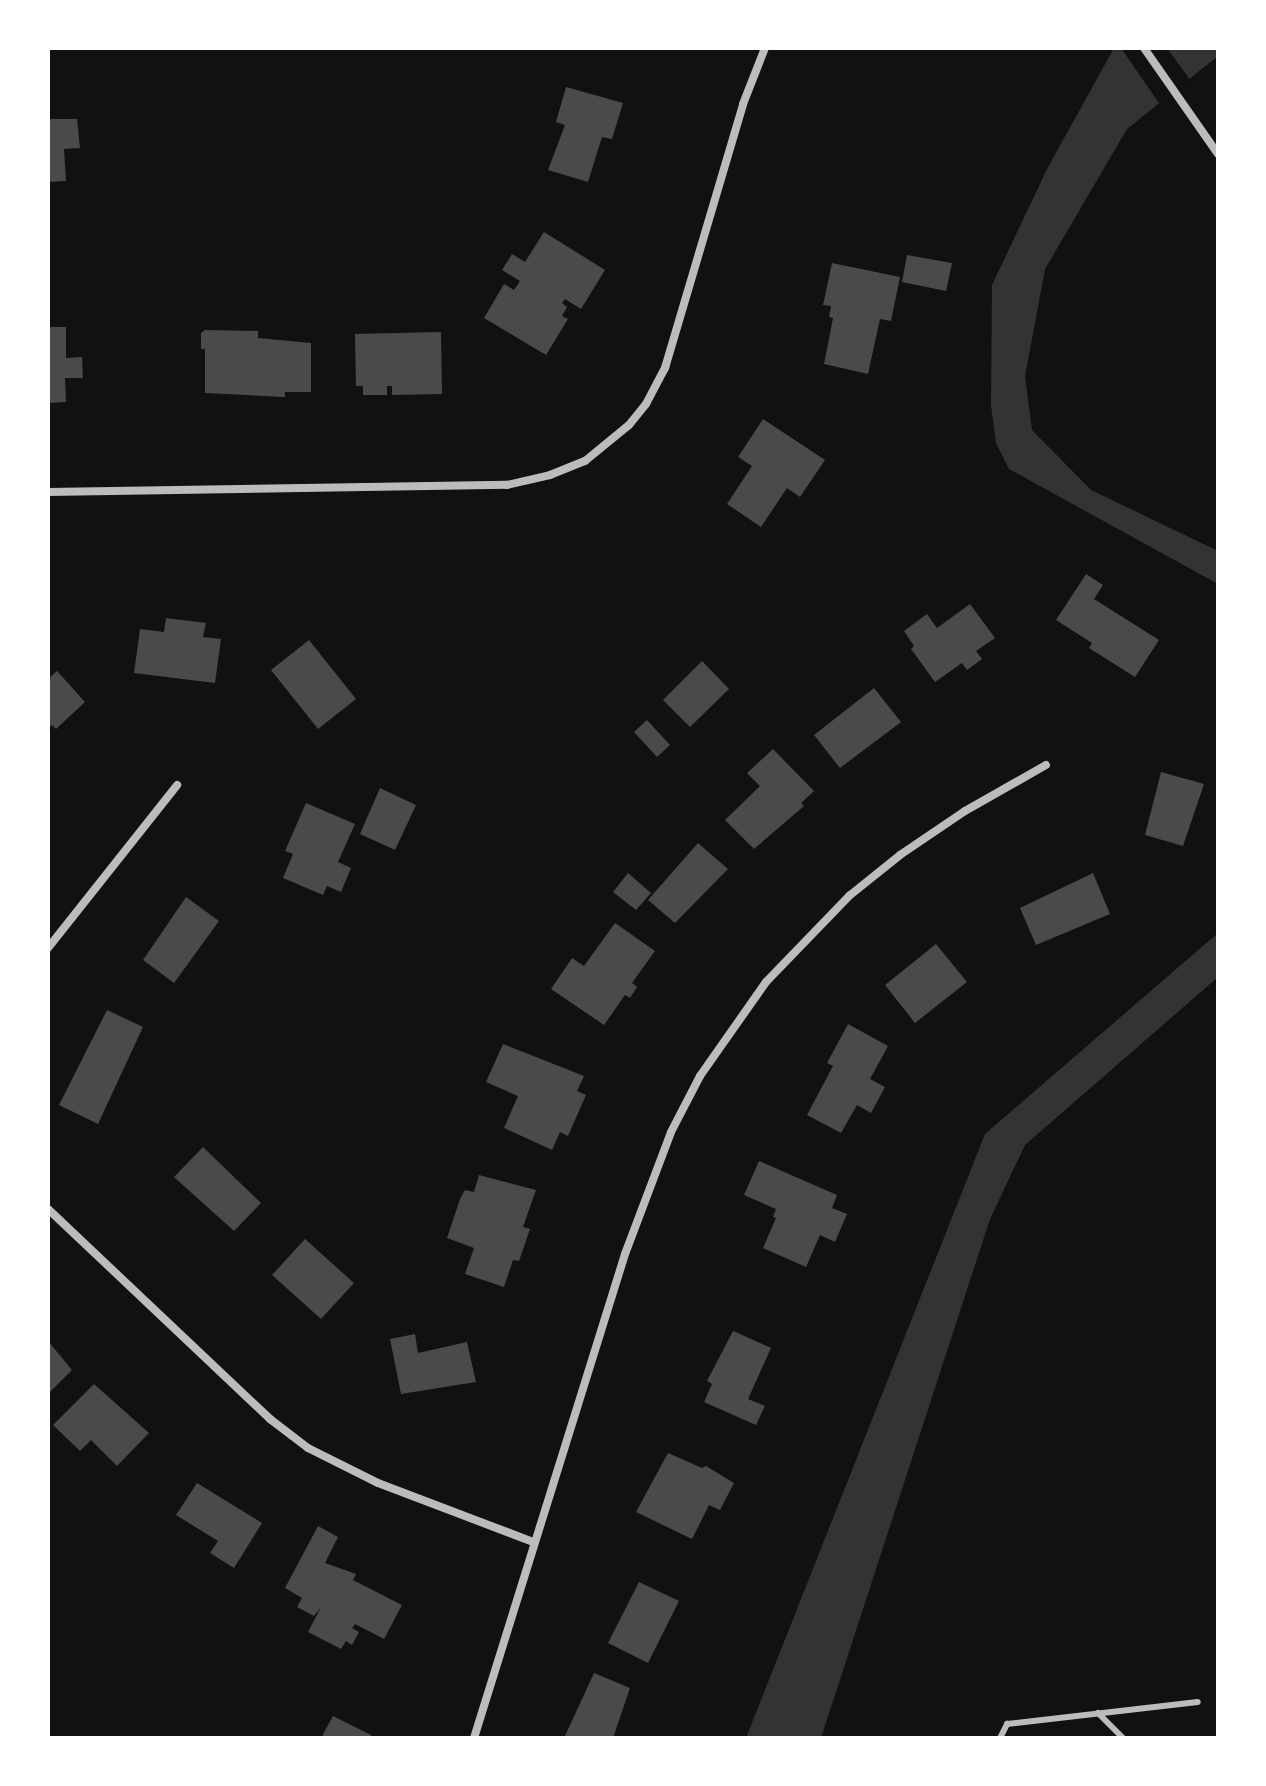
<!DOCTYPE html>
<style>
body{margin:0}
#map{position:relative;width:1266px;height:1786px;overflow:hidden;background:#111;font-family:"Exo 2",sans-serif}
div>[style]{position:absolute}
.water>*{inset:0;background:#333}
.pier>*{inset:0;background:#111}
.building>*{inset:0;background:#4a4a4a}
.service>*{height:6px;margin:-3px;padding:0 3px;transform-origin:3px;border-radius:3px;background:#bcbcbc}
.minor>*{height:8px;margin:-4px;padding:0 4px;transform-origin:4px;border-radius:4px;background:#bcbcbc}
span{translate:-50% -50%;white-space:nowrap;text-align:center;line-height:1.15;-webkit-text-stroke:8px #fff;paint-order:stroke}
.frame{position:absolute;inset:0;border:50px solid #fff;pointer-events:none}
</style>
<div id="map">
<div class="water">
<div style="clip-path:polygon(1114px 48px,1218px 48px,1218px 56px,1127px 129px,1045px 269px,1025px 376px,1032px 430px,1091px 490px,1218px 551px,1218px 584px,1009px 469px,996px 443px,991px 405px,992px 285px,1047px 169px)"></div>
<div style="clip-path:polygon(1218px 933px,1218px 977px,1025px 1145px,990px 1219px,821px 1738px,746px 1738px,985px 1134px)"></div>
</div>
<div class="pier">
<div style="clip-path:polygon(1121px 48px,1167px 48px,1191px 81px,1161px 106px)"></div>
</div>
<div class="building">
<div style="clip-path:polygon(566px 87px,623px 103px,612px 139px,602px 137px,588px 182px,548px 170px,565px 125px,556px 122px)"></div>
<div style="clip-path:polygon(48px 119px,77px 119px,80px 148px,64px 149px,66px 181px,48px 182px)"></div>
<div style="clip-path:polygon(544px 232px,605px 270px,581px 309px,565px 299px,562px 303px,567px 307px,562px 316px,568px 319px,546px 355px,484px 318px,504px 284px,514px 290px,520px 281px,502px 270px,512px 254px,525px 262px)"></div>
<div style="clip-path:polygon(907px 255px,952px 263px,946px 291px,902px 282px)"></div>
<div style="clip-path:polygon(832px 263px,900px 277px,891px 321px,880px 319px,868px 374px,824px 364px,833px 318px,829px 317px,831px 306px,823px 305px)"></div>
<div style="clip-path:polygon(48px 327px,66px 327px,66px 358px,82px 357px,83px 378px,65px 378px,66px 402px,48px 403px)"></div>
<div style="clip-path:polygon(205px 330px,258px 331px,258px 338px,311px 343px,311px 392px,285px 392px,285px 397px,205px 393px,205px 349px,201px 349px,201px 333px)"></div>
<div style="clip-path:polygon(441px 332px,442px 394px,392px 395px,392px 386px,387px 386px,387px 395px,363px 395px,363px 386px,356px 386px,355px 334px)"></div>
<div style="clip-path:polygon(763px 419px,825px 460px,800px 497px,787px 488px,761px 527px,727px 504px,752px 466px,738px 457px)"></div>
<div style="clip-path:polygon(1086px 574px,1103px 585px,1094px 599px,1159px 640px,1135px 677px,1089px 648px,1092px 643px,1056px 620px)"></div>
<div style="clip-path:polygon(970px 604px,995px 638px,976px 651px,982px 659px,967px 670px,962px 663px,935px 682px,911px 649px,914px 646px,904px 631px,927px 614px,937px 628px)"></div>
<div style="clip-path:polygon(166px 618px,206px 623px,203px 637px,221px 639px,215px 683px,134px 673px,140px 629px,164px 632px)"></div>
<div style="clip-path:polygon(309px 640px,356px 699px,318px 729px,271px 670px)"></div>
<div style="clip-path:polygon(702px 661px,729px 689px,690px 727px,663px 700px)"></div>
<div style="clip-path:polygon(57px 671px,85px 702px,56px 729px,52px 725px,48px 729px,48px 679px)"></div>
<div style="clip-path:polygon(874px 688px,901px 722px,840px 768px,814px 735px)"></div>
<div style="clip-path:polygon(647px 720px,670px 745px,657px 757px,634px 732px)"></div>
<div style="clip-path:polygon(773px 749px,814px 791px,801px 803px,804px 806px,754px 849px,725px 820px,760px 786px,747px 773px)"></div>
<div style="clip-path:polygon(1161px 772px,1204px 784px,1183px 846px,1145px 835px)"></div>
<div style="clip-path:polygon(380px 788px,416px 805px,395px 850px,360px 834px)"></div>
<div style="clip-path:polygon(306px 803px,355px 824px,338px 862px,351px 868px,341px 892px,327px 886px,323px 895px,283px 878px,293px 854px,285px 851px)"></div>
<div style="clip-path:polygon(698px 843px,728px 869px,675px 923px,648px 900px)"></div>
<div style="clip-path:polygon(628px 873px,651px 893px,636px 910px,613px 892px)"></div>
<div style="clip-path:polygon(1093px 873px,1110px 914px,1036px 945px,1020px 908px)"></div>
<div style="clip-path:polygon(186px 897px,219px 921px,174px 983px,143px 960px)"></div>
<div style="clip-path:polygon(615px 923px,655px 951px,632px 983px,637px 987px,630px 998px,625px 995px,604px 1025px,551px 989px,572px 958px,584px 966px)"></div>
<div style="clip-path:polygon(936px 944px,967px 982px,915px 1023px,885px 985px)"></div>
<div style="clip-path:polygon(107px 1010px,143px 1027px,98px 1124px,59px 1105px)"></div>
<div style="clip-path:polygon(848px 1024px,888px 1046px,870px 1079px,885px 1087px,871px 1113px,857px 1105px,841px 1133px,807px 1115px,833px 1066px,827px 1063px)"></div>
<div style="clip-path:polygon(503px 1044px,584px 1076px,577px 1091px,586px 1095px,568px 1136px,560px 1132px,552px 1150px,504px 1128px,518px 1096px,486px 1082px)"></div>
<div style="clip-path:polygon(203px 1147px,261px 1203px,234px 1231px,174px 1177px)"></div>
<div style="clip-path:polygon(759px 1161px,837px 1195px,832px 1208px,847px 1214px,835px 1242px,820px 1235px,806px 1267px,763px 1248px,776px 1218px,773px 1217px,776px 1209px,744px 1195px)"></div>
<div style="clip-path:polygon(479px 1175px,536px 1190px,523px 1227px,530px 1229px,519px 1261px,513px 1260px,504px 1287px,465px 1274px,474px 1248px,447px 1238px,460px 1199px,465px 1190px,474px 1192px)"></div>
<div style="clip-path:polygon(305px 1239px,354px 1283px,321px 1319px,272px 1275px)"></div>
<div style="clip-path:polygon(733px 1331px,771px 1348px,748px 1399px,765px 1406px,756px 1425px,704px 1402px,712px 1384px,707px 1381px)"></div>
<div style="clip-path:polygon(415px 1334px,418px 1353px,467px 1342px,476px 1382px,401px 1394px,390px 1339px)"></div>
<div style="clip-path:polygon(48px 1341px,72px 1370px,48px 1394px)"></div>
<div style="clip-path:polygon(94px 1384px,149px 1433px,117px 1466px,91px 1440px,80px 1451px,53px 1425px)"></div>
<div style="clip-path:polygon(668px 1453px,702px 1468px,706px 1466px,734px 1483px,720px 1510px,709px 1505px,692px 1539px,636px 1512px)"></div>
<div style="clip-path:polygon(197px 1483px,262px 1523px,234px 1568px,210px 1553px,218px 1541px,176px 1515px)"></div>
<div style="clip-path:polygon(318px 1526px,338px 1537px,325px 1563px,356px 1574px,353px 1580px,402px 1605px,384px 1639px,355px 1624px,352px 1628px,359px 1632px,352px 1645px,346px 1641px,341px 1649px,308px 1632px,321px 1607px,314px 1616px,297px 1607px,302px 1598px,285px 1588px)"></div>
<div style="clip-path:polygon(639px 1582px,679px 1601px,648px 1663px,608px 1643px)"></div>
<div style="clip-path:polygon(594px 1673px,630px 1688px,613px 1738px,564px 1738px)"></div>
<div style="clip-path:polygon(333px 1716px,371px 1735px,370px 1738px,321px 1738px)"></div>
</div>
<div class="service">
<div style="left:1098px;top:1713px;width:35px;rotate:45deg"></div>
<div style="left:1000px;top:1738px;width:16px;rotate:-63deg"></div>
<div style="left:1007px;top:1724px;width:192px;rotate:-6.6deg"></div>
</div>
<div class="minor">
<div style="left:1144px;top:48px;width:129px;rotate:55.1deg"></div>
<div style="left:48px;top:492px;width:459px;rotate:-0.9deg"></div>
<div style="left:507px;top:485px;width:44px;rotate:-13.1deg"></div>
<div style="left:550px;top:475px;width:38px;rotate:-22deg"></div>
<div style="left:585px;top:461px;width:57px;rotate:-39.3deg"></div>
<div style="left:629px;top:425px;width:27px;rotate:-51deg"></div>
<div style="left:646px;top:404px;width:41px;rotate:-62.2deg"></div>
<div style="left:665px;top:368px;width:275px;rotate:-73.5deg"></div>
<div style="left:743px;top:104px;width:60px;rotate:-68.6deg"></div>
<div style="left:48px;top:948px;width:208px;rotate:-51.6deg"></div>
<div style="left:48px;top:1209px;width:306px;rotate:43.4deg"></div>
<div style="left:270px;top:1419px;width:48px;rotate:37.3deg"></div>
<div style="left:308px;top:1448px;width:78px;rotate:26.6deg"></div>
<div style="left:378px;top:1483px;width:166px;rotate:20.8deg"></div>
<div style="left:474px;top:1738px;width:507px;rotate:-72.67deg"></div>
<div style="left:625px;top:1254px;width:130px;rotate:-69.3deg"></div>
<div style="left:671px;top:1132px;width:63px;rotate:-62.6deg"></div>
<div style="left:700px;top:1076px;width:115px;rotate:-54.9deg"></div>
<div style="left:766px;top:982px;width:120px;rotate:-46deg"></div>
<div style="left:849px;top:896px;width:65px;rotate:-38.8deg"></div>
<div style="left:900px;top:855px;width:78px;rotate:-34.1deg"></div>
<div style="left:965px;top:811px;width:93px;rotate:-29.6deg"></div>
</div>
<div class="frame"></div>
</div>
